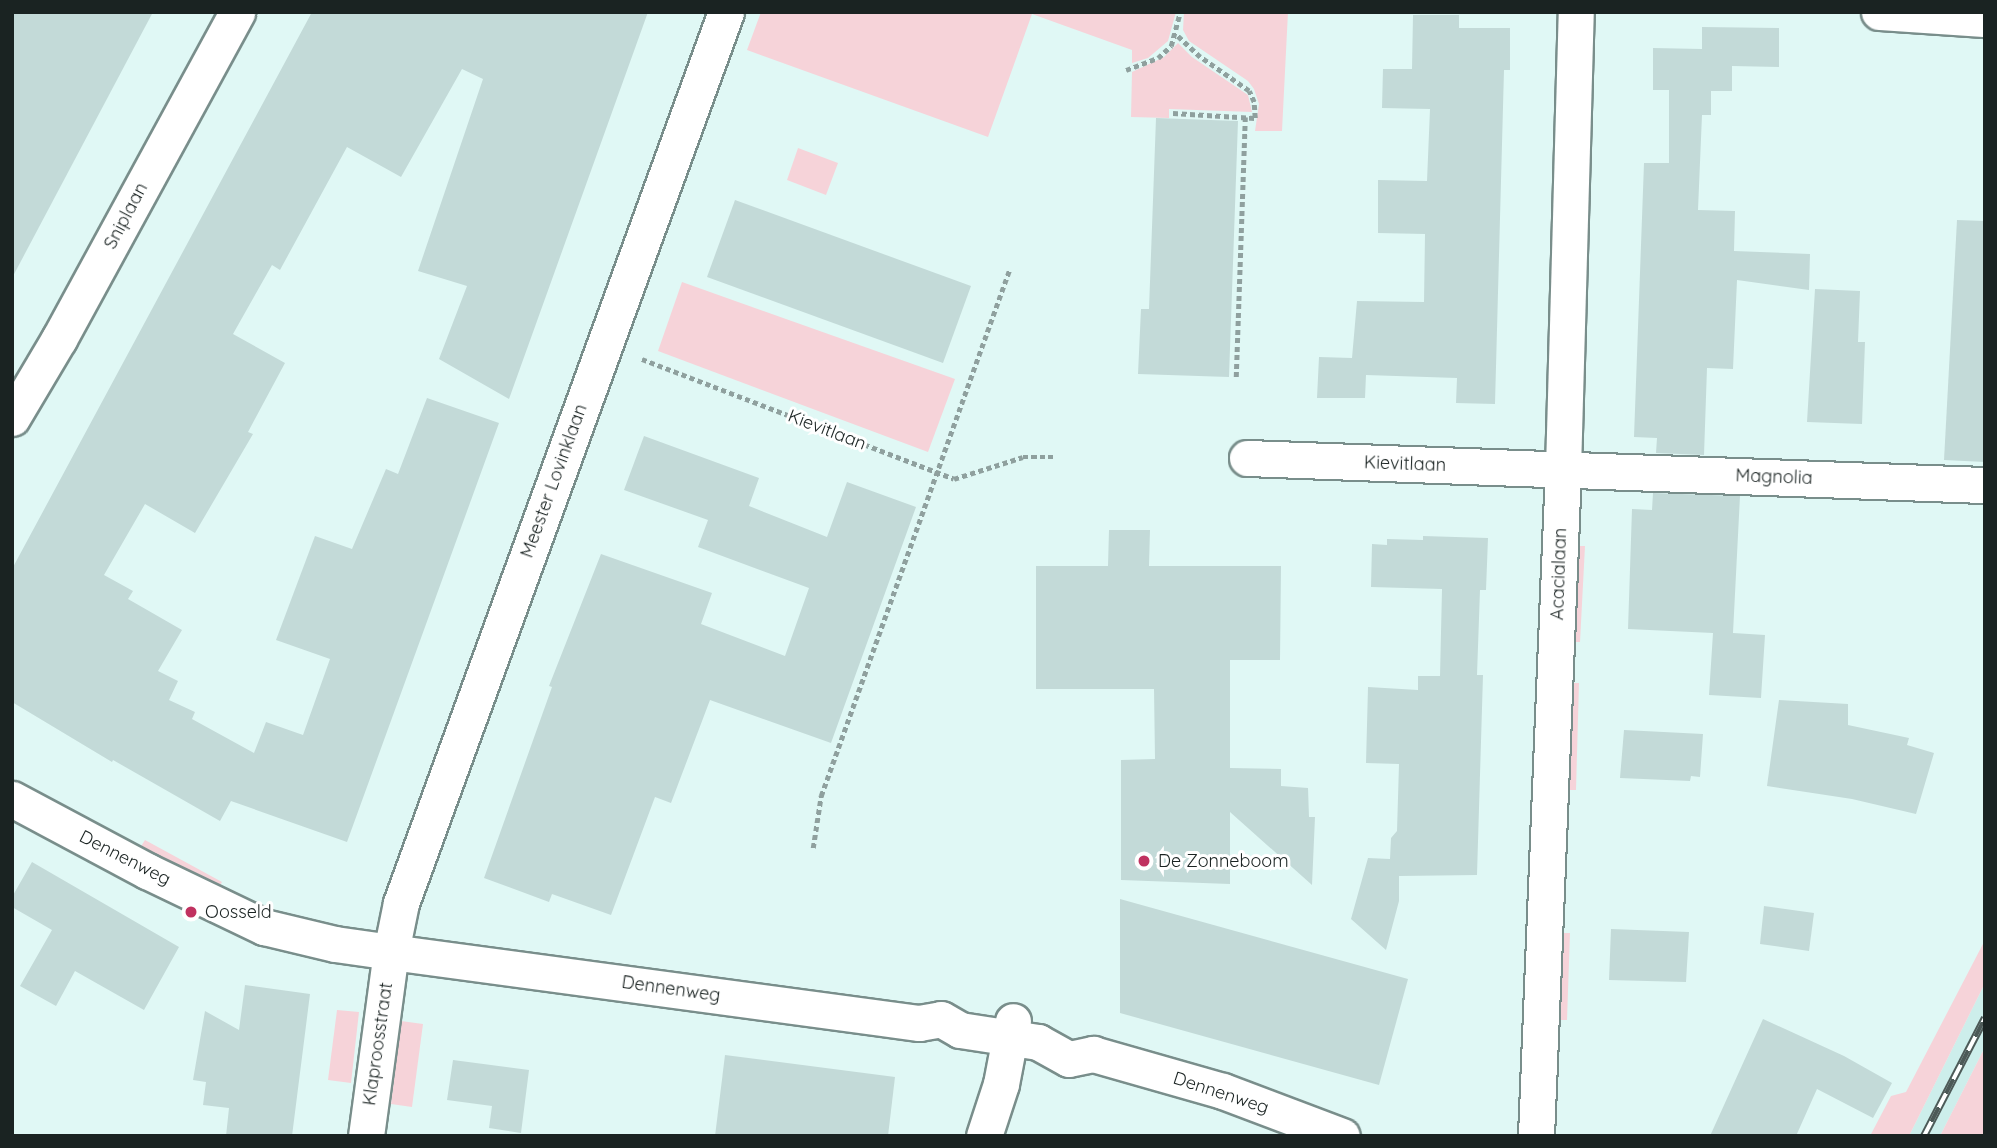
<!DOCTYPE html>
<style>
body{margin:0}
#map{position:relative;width:1997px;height:1148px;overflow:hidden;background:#e0f8f5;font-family:Quicksand,sans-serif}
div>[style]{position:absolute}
.built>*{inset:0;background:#cdeeeb}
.green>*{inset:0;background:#f6d3d9}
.building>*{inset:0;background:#c3dad8}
.path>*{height:4.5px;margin-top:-2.25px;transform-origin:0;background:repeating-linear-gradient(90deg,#8fa09e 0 5px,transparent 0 8.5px)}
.roads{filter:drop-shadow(2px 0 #798e8b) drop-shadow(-2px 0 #798e8b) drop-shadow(0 2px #798e8b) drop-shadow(0 -2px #798e8b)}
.street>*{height:35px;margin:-17.5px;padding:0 17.5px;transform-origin:17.5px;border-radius:17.5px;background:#fff}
.rail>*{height:8px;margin-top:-4px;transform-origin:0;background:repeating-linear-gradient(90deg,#fff 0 16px,#4d5a58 0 32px);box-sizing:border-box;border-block:2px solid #4d5a58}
.dots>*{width:19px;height:19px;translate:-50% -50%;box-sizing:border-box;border:4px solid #fff;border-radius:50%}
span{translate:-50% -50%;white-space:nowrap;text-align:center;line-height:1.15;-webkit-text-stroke:6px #fff;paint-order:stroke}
.street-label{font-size:18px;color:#1a2322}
.poi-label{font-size:18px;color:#1a2322}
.left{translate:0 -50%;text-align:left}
.frame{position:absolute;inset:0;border:14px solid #1a2322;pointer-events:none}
</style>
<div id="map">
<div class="built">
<div style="clip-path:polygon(1985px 983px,1985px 1047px,1940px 1136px,1909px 1136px)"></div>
</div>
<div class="green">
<div style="clip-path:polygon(761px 12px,1176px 12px,1168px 41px,1148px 58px,1132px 63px,1132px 50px,1032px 14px,988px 137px,747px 50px)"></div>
<div style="clip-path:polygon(1184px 12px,1288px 12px,1282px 131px,1255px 131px,1259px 104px,1254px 89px,1248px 81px,1189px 41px,1183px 30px)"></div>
<div style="clip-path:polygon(1178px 43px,1192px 57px,1248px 95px,1252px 112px,1169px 109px,1169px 118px,1131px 117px,1132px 72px,1164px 57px)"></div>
<div style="clip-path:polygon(798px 148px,838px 163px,826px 195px,787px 180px)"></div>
<div style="clip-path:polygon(682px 282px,955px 379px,928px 452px,658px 351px)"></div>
<div style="clip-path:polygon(1577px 546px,1585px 546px,1580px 642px,1573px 642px)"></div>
<div style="clip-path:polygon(1572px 683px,1579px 683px,1576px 790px,1567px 790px)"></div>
<div style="clip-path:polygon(145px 840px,222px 882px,217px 890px,140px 848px)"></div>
<div style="clip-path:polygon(1561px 933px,1570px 933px,1567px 1020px,1559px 1020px,1559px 998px,1554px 993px)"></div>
<div style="clip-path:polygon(1985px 940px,1985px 983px,1909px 1136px,1870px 1136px,1891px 1096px,1906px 1092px)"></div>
<div style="clip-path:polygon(337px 1010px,359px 1012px,351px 1083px,328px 1080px)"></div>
<div style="clip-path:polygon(401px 1021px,423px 1024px,412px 1107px,391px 1104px)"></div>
<div style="clip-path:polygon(1985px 1047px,1985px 1136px,1940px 1136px)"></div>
</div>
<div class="building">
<div style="clip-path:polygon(12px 12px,153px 12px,12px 278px)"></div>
<div style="clip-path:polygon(312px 12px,648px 12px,509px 399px,439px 359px,467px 286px,418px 271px,483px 79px,462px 69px,401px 177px,347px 147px,280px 270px,272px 265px,233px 334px,285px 363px,248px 432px,253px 434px,195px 533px,145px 504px,104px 575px,133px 591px,128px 599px,182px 630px,158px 671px,178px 681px,169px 700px,195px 712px,192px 719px,254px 753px,266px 722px,303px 735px,330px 659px,276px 640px,315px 536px,352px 549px,386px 469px,398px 474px,427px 398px,499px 423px,347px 842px,231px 801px,220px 821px,113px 760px,112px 762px,12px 702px,12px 569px)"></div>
<div style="clip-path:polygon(1413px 15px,1459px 15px,1459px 28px,1510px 28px,1510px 70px,1504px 70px,1495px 404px,1456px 403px,1457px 378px,1366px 375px,1365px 398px,1317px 398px,1319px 357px,1352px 358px,1357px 301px,1424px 302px,1425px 234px,1378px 233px,1378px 180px,1427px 181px,1430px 109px,1382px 108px,1383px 69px,1412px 69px)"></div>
<div style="clip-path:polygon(1702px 27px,1779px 28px,1779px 67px,1732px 66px,1732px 91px,1711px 91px,1711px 115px,1702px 115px,1698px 210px,1735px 211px,1734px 251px,1810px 254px,1809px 290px,1737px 280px,1733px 369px,1707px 368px,1704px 455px,1656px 453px,1657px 438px,1634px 437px,1644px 163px,1669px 163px,1669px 90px,1653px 90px,1653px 48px,1702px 49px)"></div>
<div style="clip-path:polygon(1156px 118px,1238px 121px,1229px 377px,1138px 374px,1141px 309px,1149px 309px)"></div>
<div style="clip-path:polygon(735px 200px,971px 286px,943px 363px,707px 277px)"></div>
<div style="clip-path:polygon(1957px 220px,1985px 221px,1985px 462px,1944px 460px)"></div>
<div style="clip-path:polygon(1815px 289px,1860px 291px,1858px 342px,1865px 342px,1862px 424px,1807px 422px)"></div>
<div style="clip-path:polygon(644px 436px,759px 478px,749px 506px,827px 537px,847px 482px,916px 507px,831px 743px,710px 700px,671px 803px,655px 797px,611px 915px,552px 894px,549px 902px,484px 878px,552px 687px,549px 686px,601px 554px,712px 593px,701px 624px,785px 656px,809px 588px,698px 547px,708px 520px,624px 490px)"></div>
<div style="clip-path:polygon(1653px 493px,1740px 496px,1733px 633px,1765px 635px,1761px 698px,1709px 695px,1713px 633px,1628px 629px,1632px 509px,1652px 510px)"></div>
<div style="clip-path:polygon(1109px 530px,1150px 530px,1149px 566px,1281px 566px,1280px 660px,1230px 660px,1230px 768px,1281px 769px,1281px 786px,1308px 788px,1309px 817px,1315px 817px,1312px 885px,1230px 812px,1230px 884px,1121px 880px,1121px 760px,1155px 759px,1154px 689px,1036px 689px,1036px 566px,1108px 566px)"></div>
<div style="clip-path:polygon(1423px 536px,1488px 538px,1486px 590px,1480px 590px,1477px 675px,1483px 675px,1477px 875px,1399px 876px,1399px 901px,1386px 950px,1351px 919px,1368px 858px,1390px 859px,1391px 838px,1397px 831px,1399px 764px,1366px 763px,1368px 687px,1418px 690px,1418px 676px,1440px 676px,1442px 589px,1371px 587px,1372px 544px,1387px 545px,1387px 539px,1423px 540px)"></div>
<div style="clip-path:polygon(1779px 700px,1848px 704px,1848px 725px,1909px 738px,1907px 745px,1934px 753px,1916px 814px,1852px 799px,1767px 786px)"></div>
<div style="clip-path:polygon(1624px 730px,1703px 734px,1700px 777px,1691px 776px,1690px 781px,1620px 778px)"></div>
<div style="clip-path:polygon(32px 862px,179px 947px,144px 1010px,75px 971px,56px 1006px,20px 986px,52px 930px,12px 907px,12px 897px)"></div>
<div style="clip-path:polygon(1120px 899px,1408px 979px,1379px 1085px,1120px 1013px)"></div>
<div style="clip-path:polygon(1764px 906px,1814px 913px,1809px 951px,1760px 944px)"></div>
<div style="clip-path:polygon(1611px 929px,1689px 932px,1686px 982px,1609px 980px)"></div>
<div style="clip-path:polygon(245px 985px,310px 994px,292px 1136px,226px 1136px,229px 1108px,203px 1105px,206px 1082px,193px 1080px,205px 1011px,239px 1030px)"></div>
<div style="clip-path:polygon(1763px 1019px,1844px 1056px,1892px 1083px,1873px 1118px,1817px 1089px,1796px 1136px,1710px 1136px)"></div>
<div style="clip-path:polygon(725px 1055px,895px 1077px,888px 1136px,715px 1136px)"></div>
<div style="clip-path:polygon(453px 1060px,529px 1070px,521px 1133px,489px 1128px,492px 1106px,447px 1100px)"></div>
</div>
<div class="path">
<div style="left:1126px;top:70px;width:34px;rotate:-21deg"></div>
<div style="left:1158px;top:58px;width:18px;rotate:-43deg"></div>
<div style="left:1171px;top:46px;width:35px;rotate:-75deg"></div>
<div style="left:1173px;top:113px;width:82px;rotate:3.5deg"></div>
<div style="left:1255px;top:118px;width:16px;rotate:-94deg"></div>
<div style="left:1254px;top:102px;width:12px;rotate:-114deg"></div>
<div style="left:1249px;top:91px;width:60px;rotate:-145.2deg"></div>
<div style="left:1200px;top:57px;width:33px;rotate:-137deg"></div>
<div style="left:642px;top:359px;width:334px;rotate:21deg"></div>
<div style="left:954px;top:479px;width:72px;rotate:-17.7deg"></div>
<div style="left:1023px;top:457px;width:30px"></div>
<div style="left:1236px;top:377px;width:260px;rotate:-88deg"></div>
<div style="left:813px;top:848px;width:53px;rotate:-81.3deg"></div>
<div style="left:821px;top:796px;width:558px;rotate:-70.3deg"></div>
</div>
<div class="roads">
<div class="street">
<div style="left:1879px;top:12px;width:106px;rotate:3.8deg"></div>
<div style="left:12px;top:418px;width:92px;rotate:-59.3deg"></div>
<div style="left:59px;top:339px;width:372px;rotate:-61.4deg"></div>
<div style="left:1247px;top:458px;width:738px;rotate:2.1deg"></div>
<div style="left:12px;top:799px;width:153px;rotate:28.1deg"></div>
<div style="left:147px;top:871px;width:130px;rotate:25.6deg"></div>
<div style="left:264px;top:927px;width:73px;rotate:13.5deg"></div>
<div style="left:335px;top:944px;width:57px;rotate:8.1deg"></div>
<div style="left:391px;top:952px;width:533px;rotate:7.66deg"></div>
<div style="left:919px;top:1023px;width:22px;rotate:-10deg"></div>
<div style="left:941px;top:1019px;width:22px;rotate:30deg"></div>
<div style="left:960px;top:1030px;width:79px;rotate:8.7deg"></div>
<div style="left:1038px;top:1042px;width:35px;rotate:29deg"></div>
<div style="left:1069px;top:1059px;width:25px;rotate:-12deg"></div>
<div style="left:1093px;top:1054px;width:135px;rotate:15.9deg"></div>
<div style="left:1223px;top:1091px;width:127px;rotate:20.7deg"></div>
<div style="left:366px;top:1136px;width:186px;rotate:-82.3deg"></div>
<div style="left:391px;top:952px;width:50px;rotate:-78.5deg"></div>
<div style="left:401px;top:903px;width:948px;rotate:-69.96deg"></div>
<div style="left:984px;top:1136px;width:55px;rotate:-71.9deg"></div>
<div style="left:1001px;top:1084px;width:64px;rotate:-79.2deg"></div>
<div style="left:1536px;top:1136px;width:668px;rotate:-87.68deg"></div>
<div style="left:1563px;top:469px;width:457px;rotate:-88.4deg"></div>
</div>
</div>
<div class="rail">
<div style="left:1924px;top:1136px;width:133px;rotate:-62.7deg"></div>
</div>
<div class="dots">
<div style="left:1144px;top:861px;background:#c03260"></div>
<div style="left:191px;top:912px;background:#c03260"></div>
</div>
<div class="street-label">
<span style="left:126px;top:216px;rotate:-62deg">Sniplaan</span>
<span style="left:827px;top:430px;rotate:21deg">Kievitlaan</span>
<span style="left:1405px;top:464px;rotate:2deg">Kievitlaan</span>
<span style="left:1774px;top:477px;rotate:2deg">Magnolia</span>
<span style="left:554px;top:481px;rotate:-70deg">Meester Lovinklaan</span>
<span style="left:1559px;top:574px;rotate:-88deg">Acacialaan</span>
<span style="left:125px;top:858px;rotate:27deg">Dennenweg</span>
<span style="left:671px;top:989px;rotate:8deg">Dennenweg</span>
<span style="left:378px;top:1044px;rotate:-82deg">Klaproosstraat</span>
<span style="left:1221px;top:1093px;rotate:18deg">Dennenweg</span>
</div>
<div class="poi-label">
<span class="left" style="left:1158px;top:861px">De Zonneboom</span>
<span class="left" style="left:205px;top:912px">Oosseld</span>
</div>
<div class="frame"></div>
</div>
